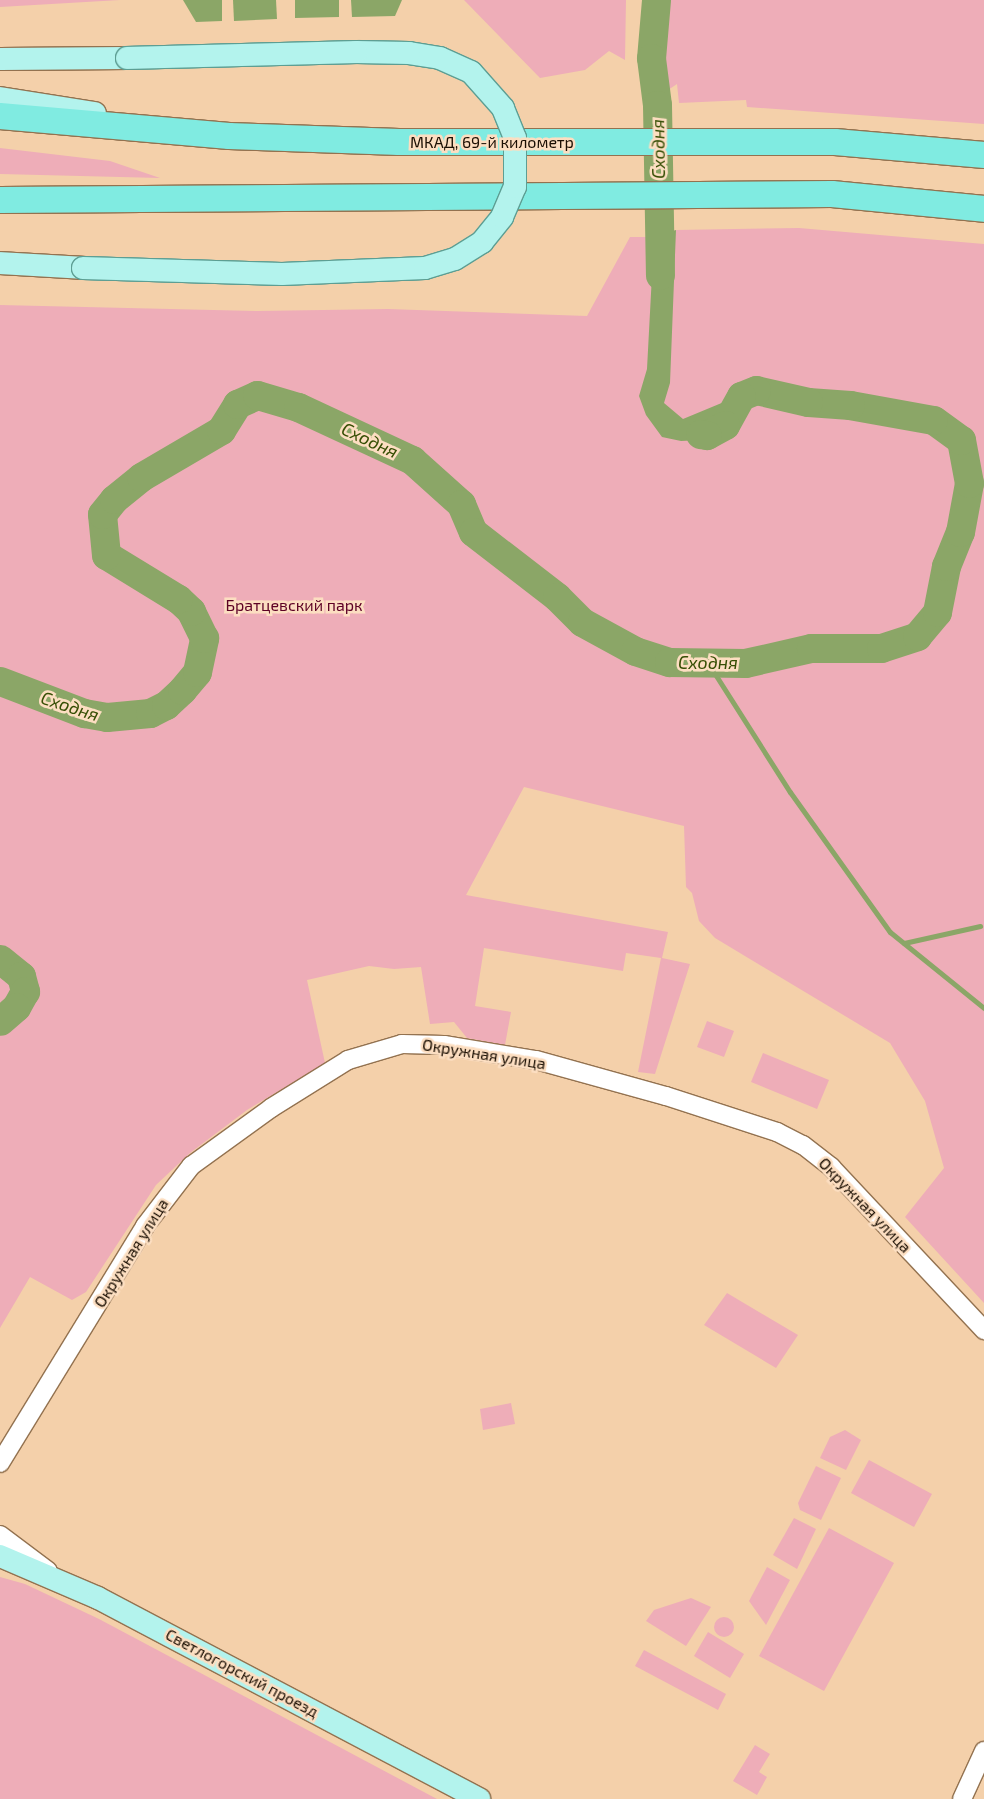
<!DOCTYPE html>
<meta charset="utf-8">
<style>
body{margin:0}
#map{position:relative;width:984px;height:1799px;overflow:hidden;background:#f4d0aa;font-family:"Exo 2",sans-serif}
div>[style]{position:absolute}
.green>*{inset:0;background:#eeadb8}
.round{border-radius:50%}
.water>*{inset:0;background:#8ba667}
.stream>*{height:5px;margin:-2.5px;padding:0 2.5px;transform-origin:2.5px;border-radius:2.5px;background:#8ba667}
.river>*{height:29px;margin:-14.5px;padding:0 14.5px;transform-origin:14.5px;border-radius:14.5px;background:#8ba667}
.roads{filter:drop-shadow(1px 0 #937250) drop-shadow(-1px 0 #937250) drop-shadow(0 1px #937250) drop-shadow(0 -1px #937250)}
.minor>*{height:18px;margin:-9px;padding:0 9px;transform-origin:9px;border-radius:9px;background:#fff}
.major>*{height:22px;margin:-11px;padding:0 11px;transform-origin:11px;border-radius:11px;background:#b3f3ed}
.highway>*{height:26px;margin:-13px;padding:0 13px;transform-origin:13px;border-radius:13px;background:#80ebe1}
.bridges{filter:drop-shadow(1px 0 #5d9e93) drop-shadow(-1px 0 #5d9e93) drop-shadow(0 1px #5d9e93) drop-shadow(0 -1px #5d9e93)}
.major-bridge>*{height:22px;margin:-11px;padding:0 11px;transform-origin:11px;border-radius:11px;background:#b3f3ed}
span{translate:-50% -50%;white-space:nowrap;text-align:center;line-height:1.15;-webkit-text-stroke:5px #fcdec1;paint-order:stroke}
.street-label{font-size:16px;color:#1b0f03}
.park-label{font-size:16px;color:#5d0125}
.water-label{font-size:18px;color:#364e04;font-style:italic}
</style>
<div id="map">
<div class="green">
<div style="clip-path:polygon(0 0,120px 0,0 7px)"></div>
<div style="clip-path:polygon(464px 0,626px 0,625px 60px,609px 51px,585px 70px,540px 78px)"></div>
<div style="clip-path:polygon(660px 0,984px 0,984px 124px,747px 107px,746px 100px,679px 103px,677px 84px,668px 90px,664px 104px,657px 64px,656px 17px)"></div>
<div style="clip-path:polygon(0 148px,110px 161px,160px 178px,0 174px)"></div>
<div style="clip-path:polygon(799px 228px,984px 244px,984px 1303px,905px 1217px,944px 1168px,925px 1101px,890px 1043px,715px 938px,699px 921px,692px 893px,686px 887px,684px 826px,524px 787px,466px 895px,668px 932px,662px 958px,690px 964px,655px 1074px,638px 1072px,661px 958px,626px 953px,623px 971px,484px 948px,475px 1006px,511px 1012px,505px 1045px,467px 1038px,454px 1022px,430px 1024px,421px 967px,394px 969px,369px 966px,307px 980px,325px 1063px,247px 1110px,190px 1153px,156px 1185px,86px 1292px,72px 1300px,30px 1277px,0 1328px,0 305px,257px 311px,388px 309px,587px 316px,630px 237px,654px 237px,676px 230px)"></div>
<div style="clip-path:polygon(707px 1021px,734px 1031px,724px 1057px,697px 1047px)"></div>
<div style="clip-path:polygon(763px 1053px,829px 1080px,817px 1109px,751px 1082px)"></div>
<div style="clip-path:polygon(727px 1293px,798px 1335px,776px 1368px,704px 1325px)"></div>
<div style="clip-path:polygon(511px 1403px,515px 1424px,483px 1430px,480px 1409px)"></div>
<div style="clip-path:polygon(845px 1430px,861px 1440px,846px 1470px,820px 1458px,830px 1437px)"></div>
<div style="clip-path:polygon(869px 1460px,932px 1494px,914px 1527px,851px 1493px)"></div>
<div style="clip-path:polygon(816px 1466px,841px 1478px,821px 1520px,800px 1510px,798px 1503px)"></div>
<div style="clip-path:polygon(794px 1518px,816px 1529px,797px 1569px,773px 1555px)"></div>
<div style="clip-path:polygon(829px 1528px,894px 1563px,824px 1691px,759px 1656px)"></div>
<div style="clip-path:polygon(767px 1567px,790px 1580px,766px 1625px,749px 1601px)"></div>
<div style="clip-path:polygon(0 1577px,25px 1584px,99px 1619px,437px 1799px,0 1799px)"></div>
<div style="clip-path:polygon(691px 1598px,711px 1607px,686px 1646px,646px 1621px,654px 1610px)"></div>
<div class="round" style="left:714px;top:1617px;width:20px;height:20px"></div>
<div style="clip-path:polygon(708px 1632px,744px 1654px,730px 1678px,694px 1656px)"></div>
<div style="clip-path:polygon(644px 1650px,726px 1694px,718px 1710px,635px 1666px)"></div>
<div style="clip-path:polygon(755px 1745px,770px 1754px,759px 1772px,767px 1777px,757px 1795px,733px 1781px)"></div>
</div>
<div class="water">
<div style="clip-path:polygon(183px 0,222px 0,222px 21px,196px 22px)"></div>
<div style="clip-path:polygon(233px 0,276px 0,277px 19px,234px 21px)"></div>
<div style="clip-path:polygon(295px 0,339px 0,339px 17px,295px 18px)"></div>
<div style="clip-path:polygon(351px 0,402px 0,395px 16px,352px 17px)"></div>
<div style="clip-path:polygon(646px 0,660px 0,656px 17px,657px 64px,664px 104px,657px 105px,648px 105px,642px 60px,641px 25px)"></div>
<div style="clip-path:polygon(676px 230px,670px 383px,664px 403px,683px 419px,724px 402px,734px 423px,702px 440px,681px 441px,662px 437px,646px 415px,639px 396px,647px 369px,654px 237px)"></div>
</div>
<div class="stream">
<div style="left:708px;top:663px;width:153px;rotate:57.6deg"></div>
<div style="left:790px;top:792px;width:172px;rotate:54.5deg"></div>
<div style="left:890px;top:932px;width:121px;rotate:39deg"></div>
<div style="left:904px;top:943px;width:78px;rotate:-12.6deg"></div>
</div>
<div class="river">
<div style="left:656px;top:0;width:58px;rotate:94.9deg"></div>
<div style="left:651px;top:58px;width:47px;rotate:82.7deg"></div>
<div style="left:657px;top:105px;width:170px;rotate:89deg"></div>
<div style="left:0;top:681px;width:90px;rotate:20.9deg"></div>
<div style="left:84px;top:713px;width:23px;rotate:10deg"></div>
<div style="left:107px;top:717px;width:43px;rotate:-5.3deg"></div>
<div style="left:150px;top:713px;width:18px;rotate:-27deg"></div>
<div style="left:166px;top:705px;width:22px;rotate:-43deg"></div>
<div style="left:182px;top:690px;width:23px;rotate:-50deg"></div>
<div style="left:197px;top:672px;width:35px;rotate:-78deg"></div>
<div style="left:204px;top:638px;width:30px;rotate:-116deg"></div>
<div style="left:191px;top:611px;width:18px;rotate:-137deg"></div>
<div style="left:178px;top:599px;width:84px;rotate:-148.6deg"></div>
<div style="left:106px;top:555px;width:41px;rotate:-95.6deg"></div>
<div style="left:102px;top:514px;width:19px;rotate:-51deg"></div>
<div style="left:114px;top:499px;width:35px;rotate:-39deg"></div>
<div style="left:141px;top:477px;width:93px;rotate:-30.4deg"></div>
<div style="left:221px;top:430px;width:31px;rotate:-58deg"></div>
<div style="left:237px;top:404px;width:22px;rotate:-24deg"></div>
<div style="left:257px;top:395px;width:43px;rotate:16.3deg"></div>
<div style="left:298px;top:407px;width:126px;rotate:24.9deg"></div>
<div style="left:412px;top:460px;width:66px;rotate:41.9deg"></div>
<div style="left:461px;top:504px;width:30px;rotate:67deg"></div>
<div style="left:473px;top:532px;width:106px;rotate:37.7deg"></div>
<div style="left:557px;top:597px;width:35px;rotate:45deg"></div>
<div style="left:582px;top:622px;width:60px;rotate:28.7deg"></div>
<div style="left:635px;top:651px;width:36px;rotate:18deg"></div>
<div style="left:669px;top:662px;width:76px;rotate:0.8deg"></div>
<div style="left:745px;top:663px;width:68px;rotate:-12.8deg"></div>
<div style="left:811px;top:648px;width:70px"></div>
<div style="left:881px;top:648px;width:38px;rotate:-18deg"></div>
<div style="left:917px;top:636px;width:31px;rotate:-50deg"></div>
<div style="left:937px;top:612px;width:47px;rotate:-78.9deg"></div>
<div style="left:946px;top:566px;width:37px;rotate:-68deg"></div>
<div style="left:960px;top:532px;width:50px;rotate:-79.6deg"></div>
<div style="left:969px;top:483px;width:44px;rotate:-100.5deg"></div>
<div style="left:961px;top:440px;width:34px;rotate:-144deg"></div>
<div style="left:933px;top:420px;width:84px;rotate:-169.8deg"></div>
<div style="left:850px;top:405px;width:42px;rotate:-175.9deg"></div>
<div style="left:808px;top:402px;width:53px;rotate:-167deg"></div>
<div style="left:756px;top:390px;width:16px;rotate:158deg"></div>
<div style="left:741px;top:396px;width:33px;rotate:119deg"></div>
<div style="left:725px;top:425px;width:21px;rotate:151deg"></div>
<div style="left:707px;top:435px;width:7px;rotate:-172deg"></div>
<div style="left:0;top:959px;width:27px;rotate:39deg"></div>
<div style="left:21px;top:976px;width:16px;rotate:75deg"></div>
<div style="left:25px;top:991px;width:18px;rotate:119deg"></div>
<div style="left:16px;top:1007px;width:21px;rotate:139deg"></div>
</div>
<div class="roads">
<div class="minor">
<div style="left:0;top:1463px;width:278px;rotate:-58.5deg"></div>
<div style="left:145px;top:1226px;width:76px;rotate:-52.5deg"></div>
<div style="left:191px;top:1166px;width:99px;rotate:-35.9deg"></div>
<div style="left:271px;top:1108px;width:91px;rotate:-31.9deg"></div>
<div style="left:348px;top:1060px;width:56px;rotate:-16.5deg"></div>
<div style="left:402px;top:1044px;width:42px;rotate:1.4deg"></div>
<div style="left:444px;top:1045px;width:93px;rotate:9.3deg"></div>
<div style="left:536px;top:1060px;width:135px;rotate:15.5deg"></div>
<div style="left:666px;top:1096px;width:117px;rotate:18deg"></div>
<div style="left:777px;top:1132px;width:29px;rotate:27deg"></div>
<div style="left:803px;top:1145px;width:36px;rotate:38deg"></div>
<div style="left:831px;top:1167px;width:224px;rotate:46.8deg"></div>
<div style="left:0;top:1535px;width:60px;rotate:36.9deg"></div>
<div style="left:962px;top:1799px;width:53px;rotate:-65.4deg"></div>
</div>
<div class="major">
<div style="left:0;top:59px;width:127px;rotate:-0.5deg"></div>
<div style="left:0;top:98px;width:96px;rotate:9deg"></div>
<div style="left:0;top:263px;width:83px;rotate:3.4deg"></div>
<div style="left:0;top:1556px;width:107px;rotate:23.2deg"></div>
<div style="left:98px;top:1598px;width:431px;rotate:27.8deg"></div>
</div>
<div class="highway">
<div style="left:0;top:116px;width:230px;rotate:5deg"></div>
<div style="left:229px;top:136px;width:170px;rotate:2deg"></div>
<div style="left:399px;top:142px;width:436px"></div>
<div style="left:835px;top:142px;width:150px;rotate:5deg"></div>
<div style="left:0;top:200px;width:832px;rotate:-0.41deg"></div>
<div style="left:832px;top:194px;width:153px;rotate:5.6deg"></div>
</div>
</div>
<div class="bridges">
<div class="major-bridge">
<div style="left:83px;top:268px;width:199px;rotate:1.7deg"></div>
<div style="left:282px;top:274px;width:143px;rotate:-2.4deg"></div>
<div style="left:425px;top:268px;width:31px;rotate:-17deg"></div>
<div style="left:455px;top:259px;width:32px;rotate:-32deg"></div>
<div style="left:482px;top:242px;width:32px;rotate:-51deg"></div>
<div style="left:502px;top:217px;width:33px;rotate:-67deg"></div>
<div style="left:515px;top:187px;width:49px;rotate:-90deg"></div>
<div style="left:515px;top:138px;width:32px;rotate:-112deg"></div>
<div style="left:503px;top:108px;width:48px;rotate:-131.6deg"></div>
<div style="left:471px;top:72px;width:34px;rotate:-156deg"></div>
<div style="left:440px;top:58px;width:31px;rotate:-171deg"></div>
<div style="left:409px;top:53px;width:53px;rotate:-178.9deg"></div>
<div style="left:356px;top:52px;width:229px;rotate:178.5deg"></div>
</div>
</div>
<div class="street-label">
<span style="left:492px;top:142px">МКАД, 69-й километр</span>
<span style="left:484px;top:1054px;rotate:9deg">Окружная улица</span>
<span style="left:865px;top:1205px;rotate:46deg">Окружная улица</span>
<span style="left:131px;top:1253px;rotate:-58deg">Окружная улица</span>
<span style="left:242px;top:1673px;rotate:28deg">Светлогорский проезд</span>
</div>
<div class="park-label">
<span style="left:294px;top:605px">Братцевский парк</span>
</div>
<div class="water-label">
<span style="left:658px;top:149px;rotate:-91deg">Сходня</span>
<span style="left:370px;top:440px;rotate:25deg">Сходня</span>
<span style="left:708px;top:662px">Сходня</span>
<span style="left:70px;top:706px;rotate:18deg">Сходня</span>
</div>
</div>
